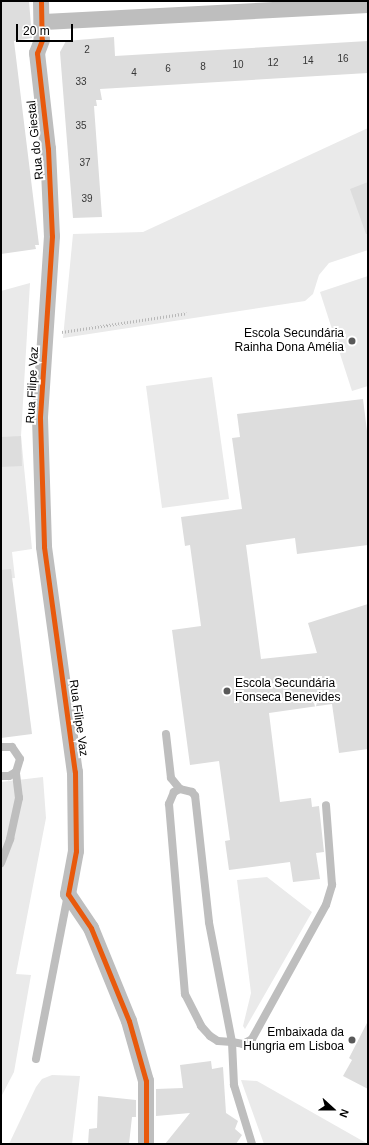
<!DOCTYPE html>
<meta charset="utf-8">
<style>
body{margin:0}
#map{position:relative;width:369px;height:1145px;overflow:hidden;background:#fff;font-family:Helvetica,sans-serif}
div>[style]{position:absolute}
.green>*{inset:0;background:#eaeaea}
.building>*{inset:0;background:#ddd}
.path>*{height:2.5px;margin-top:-1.25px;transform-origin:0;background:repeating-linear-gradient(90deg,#b8b8b8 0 1px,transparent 0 3px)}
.lane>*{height:8px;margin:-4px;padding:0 4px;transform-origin:4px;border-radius:4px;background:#bebebe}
.street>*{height:16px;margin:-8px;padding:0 8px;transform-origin:8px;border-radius:8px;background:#bebebe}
.cycleway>*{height:5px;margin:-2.5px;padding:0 2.5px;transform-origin:2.5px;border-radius:2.5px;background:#e8590c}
.dots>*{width:11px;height:11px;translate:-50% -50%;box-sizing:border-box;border:2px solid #fff;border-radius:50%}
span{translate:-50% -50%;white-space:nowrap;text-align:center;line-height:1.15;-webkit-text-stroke:4px #fff;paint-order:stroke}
.number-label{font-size:10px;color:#373737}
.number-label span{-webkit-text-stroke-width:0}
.street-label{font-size:12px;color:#000}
.poi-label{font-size:12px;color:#000}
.right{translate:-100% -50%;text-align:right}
.left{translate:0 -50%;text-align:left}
.frame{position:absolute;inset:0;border:2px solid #000;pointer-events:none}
.north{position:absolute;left:313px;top:1089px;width:40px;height:40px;-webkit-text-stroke:3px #fff;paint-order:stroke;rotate:111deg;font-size:11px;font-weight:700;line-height:16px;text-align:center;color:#000}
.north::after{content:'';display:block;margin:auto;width:14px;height:18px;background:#000;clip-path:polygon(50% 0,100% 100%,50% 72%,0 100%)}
.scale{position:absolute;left:16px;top:24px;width:57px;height:18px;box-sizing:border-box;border:2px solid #000;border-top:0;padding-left:5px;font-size:12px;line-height:14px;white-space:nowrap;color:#000;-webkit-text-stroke:3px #fff;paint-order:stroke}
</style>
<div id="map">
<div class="green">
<div style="clip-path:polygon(368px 128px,368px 250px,329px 263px,319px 275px,313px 294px,305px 301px,63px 338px,73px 234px,143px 232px)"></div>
<div style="clip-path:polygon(368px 276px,368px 386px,352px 391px,320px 292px)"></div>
<div style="clip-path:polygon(30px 283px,21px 436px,32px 549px,12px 552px,15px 578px,1px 579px,1px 291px)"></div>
<div style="clip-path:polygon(212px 377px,229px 499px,162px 508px,146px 386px)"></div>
<div style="clip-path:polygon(43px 777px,46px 818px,16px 974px,31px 975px,14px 1072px,1px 1097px,1px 782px)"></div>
<div style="clip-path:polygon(267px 877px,312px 912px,245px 1029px,243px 1026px,251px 993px,237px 880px)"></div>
<div style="clip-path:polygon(52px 1075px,80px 1076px,72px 1144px,9px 1144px,36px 1087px,42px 1079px)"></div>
<div style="clip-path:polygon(241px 1080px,257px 1081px,368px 1144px,264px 1144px)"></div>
</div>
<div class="building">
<div style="clip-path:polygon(1px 1px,29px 1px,32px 38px,14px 41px,39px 245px,35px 245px,36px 249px,1px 254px)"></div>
<div style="clip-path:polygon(114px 37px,115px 56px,368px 41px,368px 73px,100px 89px,102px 100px,96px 100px,97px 106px,94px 106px,102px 217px,73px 218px,60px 52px,66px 41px)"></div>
<div style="clip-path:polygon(368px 182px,368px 234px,366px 234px,350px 189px)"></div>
<div style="clip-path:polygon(363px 399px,368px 439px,368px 545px,297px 554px,295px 538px,246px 545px,261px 659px,317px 653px,308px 623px,368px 604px,368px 749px,339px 753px,332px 704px,269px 713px,280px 802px,311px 798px,312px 807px,319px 806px,324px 852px,316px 853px,320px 879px,293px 882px,290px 862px,229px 870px,225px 841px,230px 840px,219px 761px,190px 765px,172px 630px,201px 626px,190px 545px,185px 546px,181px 517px,242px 509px,232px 438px,240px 437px,237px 414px)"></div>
<div style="clip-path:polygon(21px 436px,22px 466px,1px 467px,1px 437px)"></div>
<div style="clip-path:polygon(11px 569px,32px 734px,1px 738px,1px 570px)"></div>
<div style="clip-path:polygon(368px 1021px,368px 1089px,343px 1076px,352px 1060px,349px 1058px)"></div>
<div style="clip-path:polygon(211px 1061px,212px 1069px,223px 1067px,226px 1113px,238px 1121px,235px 1129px,242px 1135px,236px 1144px,165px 1144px,190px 1113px,156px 1116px,156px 1089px,183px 1088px,180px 1065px)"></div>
<div style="clip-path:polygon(98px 1096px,136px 1100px,136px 1117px,132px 1117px,129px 1144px,88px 1144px,89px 1129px,97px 1128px)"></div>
</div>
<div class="path">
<div style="left:62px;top:332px;width:126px;rotate:-8.6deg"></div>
</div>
<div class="lane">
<div style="left:166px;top:734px;width:44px;rotate:83.5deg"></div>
<div style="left:171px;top:778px;width:14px;rotate:51deg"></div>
<div style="left:1px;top:747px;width:11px"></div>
<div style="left:12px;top:747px;width:14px;rotate:56deg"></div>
<div style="left:20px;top:759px;width:14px;rotate:107deg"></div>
<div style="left:16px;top:772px;width:8px;rotate:150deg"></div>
<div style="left:9px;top:776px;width:8px;rotate:180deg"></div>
<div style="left:1px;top:863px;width:26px;rotate:-69deg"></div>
<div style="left:10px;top:839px;width:42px;rotate:-77.6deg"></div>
<div style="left:19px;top:798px;width:26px;rotate:-97deg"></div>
<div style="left:36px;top:1059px;width:168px;rotate:-79deg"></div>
<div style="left:252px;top:1144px;width:62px;rotate:-107deg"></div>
<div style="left:234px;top:1085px;width:43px;rotate:-92.7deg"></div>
<div style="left:232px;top:1042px;width:122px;rotate:-100.9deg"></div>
<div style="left:209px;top:922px;width:127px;rotate:-96.3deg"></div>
<div style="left:195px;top:796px;width:5px;rotate:-127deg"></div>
<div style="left:192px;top:792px;width:12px;rotate:-166deg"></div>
<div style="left:180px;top:789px;width:7px;rotate:153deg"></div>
<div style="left:174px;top:792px;width:13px;rotate:113deg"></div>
<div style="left:169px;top:804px;width:191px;rotate:85.2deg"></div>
<div style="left:185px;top:994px;width:36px;rotate:63deg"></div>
<div style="left:201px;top:1026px;width:13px;rotate:48deg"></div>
<div style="left:210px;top:1036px;width:9px;rotate:32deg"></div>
<div style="left:218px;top:1041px;width:14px;rotate:4deg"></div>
<div style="left:232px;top:1042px;width:11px;rotate:10deg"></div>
<div style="left:243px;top:1044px;width:10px;rotate:-29deg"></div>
<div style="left:252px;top:1039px;width:153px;rotate:-61.1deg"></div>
<div style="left:326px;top:905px;width:21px;rotate:-73deg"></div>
<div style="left:332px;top:885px;width:80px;rotate:-94.3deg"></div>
</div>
<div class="street">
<div style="left:41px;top:1px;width:39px;rotate:89deg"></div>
<div style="left:42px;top:40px;width:14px;rotate:111deg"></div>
<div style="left:37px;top:53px;width:97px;rotate:83.5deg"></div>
<div style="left:48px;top:149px;width:87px;rotate:87.4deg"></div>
<div style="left:52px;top:236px;width:182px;rotate:93.8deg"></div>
<div style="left:40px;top:418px;width:129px;rotate:88.2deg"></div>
<div style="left:44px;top:547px;width:227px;rotate:82.2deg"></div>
<div style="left:75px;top:772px;width:79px;rotate:89.3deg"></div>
<div style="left:76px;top:851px;width:44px;rotate:100.5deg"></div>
<div style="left:68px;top:894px;width:41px;rotate:55.9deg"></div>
<div style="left:91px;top:928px;width:100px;rotate:67.8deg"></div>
<div style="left:129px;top:1021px;width:62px;rotate:74.2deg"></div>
<div style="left:146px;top:1081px;width:63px;rotate:90deg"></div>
<div style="left:44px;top:22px;width:324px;rotate:-3deg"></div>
</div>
<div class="cycleway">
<div style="left:41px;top:1px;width:39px;rotate:89deg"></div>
<div style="left:42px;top:40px;width:14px;rotate:111deg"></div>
<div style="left:37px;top:53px;width:97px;rotate:83.5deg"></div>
<div style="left:48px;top:149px;width:87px;rotate:87.4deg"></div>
<div style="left:52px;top:236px;width:182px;rotate:93.8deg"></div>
<div style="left:40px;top:418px;width:129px;rotate:88.2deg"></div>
<div style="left:44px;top:547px;width:227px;rotate:82.2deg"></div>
<div style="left:75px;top:772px;width:79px;rotate:89.3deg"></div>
<div style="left:76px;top:851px;width:44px;rotate:100.5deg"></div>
<div style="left:68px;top:894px;width:41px;rotate:55.9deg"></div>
<div style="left:91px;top:928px;width:100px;rotate:67.8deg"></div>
<div style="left:129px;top:1021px;width:62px;rotate:74.2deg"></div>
<div style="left:146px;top:1081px;width:63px;rotate:90deg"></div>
</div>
<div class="dots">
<div style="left:352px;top:341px;background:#595959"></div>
<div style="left:227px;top:691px;background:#595959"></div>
<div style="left:352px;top:1040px;background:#595959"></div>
</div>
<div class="number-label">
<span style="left:87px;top:50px">2</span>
<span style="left:343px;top:59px">16</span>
<span style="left:308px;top:61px">14</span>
<span style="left:273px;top:63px">12</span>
<span style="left:238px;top:65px">10</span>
<span style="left:203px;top:67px">8</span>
<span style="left:168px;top:69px">6</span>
<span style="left:134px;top:73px">4</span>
<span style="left:81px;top:82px">33</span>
<span style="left:81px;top:126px">35</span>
<span style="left:85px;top:163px">37</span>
<span style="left:87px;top:199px">39</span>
</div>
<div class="street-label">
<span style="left:36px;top:140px;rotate:-96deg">Rua do Giestal</span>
<span style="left:33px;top:385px;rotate:-87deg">Rua Filipe Vaz</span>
<span style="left:78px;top:718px;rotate:82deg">Rua Filipe Vaz</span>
</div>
<div class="poi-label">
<span class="right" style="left:344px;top:341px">Escola Secundária<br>Rainha Dona Amélia</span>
<span class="left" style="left:235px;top:691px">Escola Secundária<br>Fonseca Benevides</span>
<span class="right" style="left:344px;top:1040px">Embaixada da<br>Hungria em Lisboa</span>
</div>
<div class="frame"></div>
<div class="north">N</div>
<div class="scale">20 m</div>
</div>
